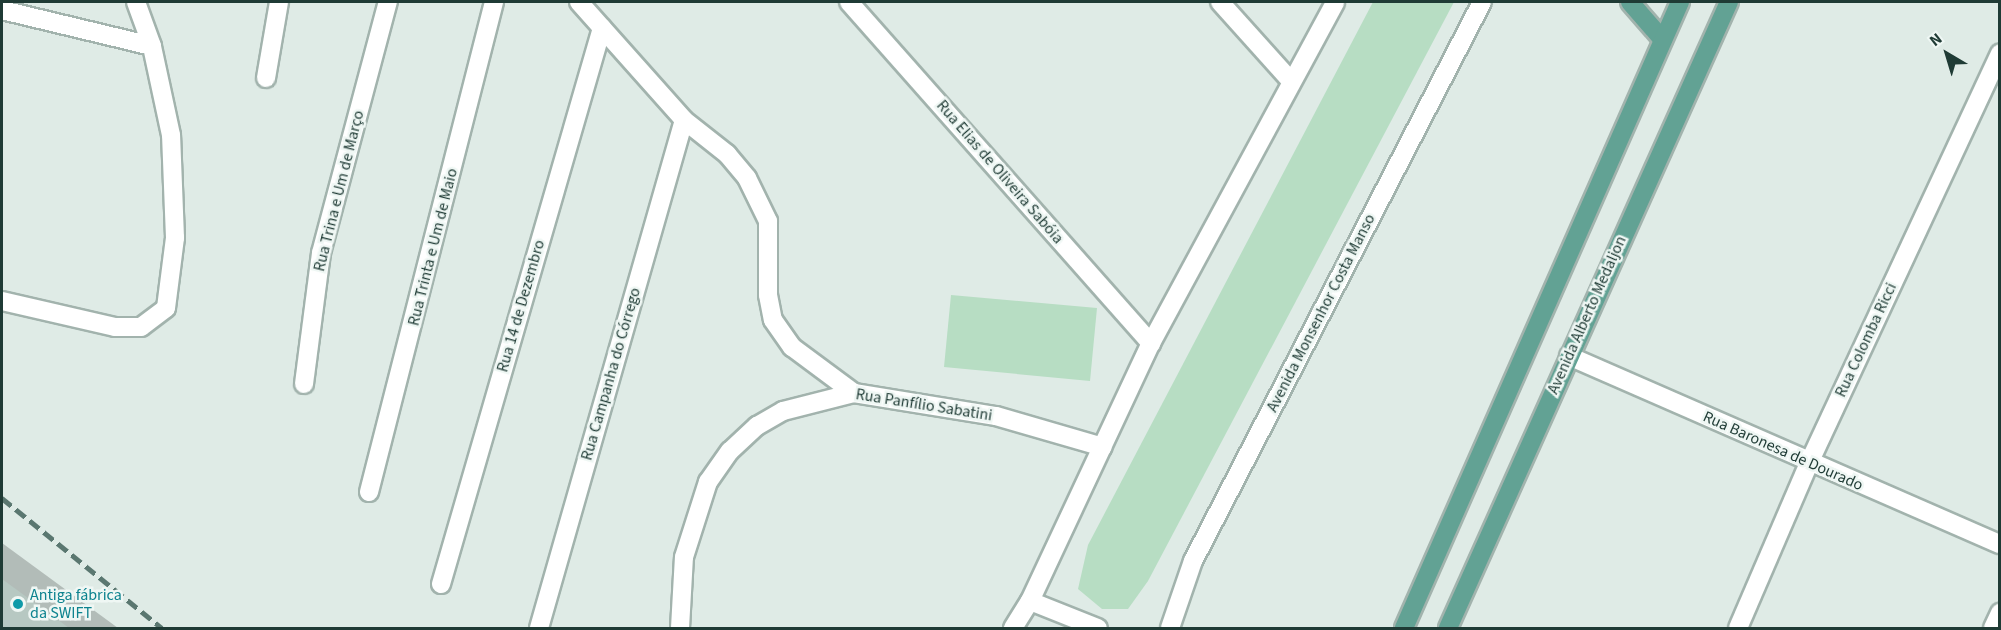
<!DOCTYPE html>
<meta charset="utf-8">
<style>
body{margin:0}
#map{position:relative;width:2001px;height:630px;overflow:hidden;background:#dfebe6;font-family:"Source Sans 3",sans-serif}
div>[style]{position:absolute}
.green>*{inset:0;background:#b7ddc3}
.shadow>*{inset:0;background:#0003}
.building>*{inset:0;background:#b7c8c2}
.roads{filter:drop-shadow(2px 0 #a2b3ad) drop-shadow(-2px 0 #a2b3ad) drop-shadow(0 2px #a2b3ad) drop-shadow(0 -2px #a2b3ad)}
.minor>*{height:18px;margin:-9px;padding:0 9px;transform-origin:9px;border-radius:9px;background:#fff}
.major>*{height:18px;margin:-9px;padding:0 9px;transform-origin:9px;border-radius:9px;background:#62a294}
.rail>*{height:4.5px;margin-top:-2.25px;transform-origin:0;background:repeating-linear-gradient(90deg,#5a7770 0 12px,transparent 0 18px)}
.dots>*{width:16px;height:16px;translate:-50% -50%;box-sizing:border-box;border:3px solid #eff7f4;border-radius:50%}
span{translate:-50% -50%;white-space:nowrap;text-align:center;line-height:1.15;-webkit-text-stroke:5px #eff7f4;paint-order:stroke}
.street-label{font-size:16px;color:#1f3b35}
.culture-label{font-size:16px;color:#0d838f}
.left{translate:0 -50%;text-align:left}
.frame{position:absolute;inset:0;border:3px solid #1f3b35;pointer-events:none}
.north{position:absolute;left:1917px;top:24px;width:60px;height:60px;-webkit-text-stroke:4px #eff7f4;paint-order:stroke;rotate:322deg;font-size:16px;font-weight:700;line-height:24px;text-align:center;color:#1f3b35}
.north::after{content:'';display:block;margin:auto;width:21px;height:27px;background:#1f3b35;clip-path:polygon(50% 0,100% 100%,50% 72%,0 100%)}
</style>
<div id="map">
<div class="green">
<div style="clip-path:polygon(1373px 2px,1454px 2px,1148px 581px,1128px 609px,1102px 609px,1078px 589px,1088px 545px)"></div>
<div style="clip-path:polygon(951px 295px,1097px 308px,1090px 381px,944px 367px)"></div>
</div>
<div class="shadow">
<div style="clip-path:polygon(2px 543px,118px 628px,2px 628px)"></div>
</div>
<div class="building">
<div style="clip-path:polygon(2px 579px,69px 628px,2px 628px)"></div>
</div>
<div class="roads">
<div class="minor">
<div style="left:579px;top:2px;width:158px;rotate:48.3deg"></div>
<div style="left:684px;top:120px;width:55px;rotate:38.3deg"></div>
<div style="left:727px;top:154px;width:31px;rotate:50deg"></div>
<div style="left:747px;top:178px;width:48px;rotate:64deg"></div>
<div style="left:768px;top:221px;width:74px;rotate:90deg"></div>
<div style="left:768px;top:295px;width:25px;rotate:79deg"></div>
<div style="left:773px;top:320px;width:33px;rotate:55deg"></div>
<div style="left:792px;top:347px;width:77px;rotate:36.6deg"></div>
<div style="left:849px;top:2px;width:456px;rotate:48.5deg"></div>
<div style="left:1220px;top:2px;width:105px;rotate:48.1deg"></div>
<div style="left:2px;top:10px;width:154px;rotate:13.5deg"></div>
<div style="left:266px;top:78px;width:77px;rotate:-80.3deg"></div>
<div style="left:2px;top:301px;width:116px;rotate:13deg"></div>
<div style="left:115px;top:327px;width:26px"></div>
<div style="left:141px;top:327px;width:31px;rotate:-37deg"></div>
<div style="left:166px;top:308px;width:71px;rotate:-82.7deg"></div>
<div style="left:175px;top:238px;width:103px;rotate:-92.2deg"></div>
<div style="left:171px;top:135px;width:91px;rotate:-102.1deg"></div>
<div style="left:152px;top:46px;width:47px;rotate:-110deg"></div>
<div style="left:1569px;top:356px;width:470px;rotate:23.6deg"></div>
<div style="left:304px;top:384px;width:132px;rotate:-82.6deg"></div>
<div style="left:321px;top:253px;width:260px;rotate:-75.1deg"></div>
<div style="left:369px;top:492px;width:506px;rotate:-75.69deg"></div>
<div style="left:441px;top:584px;width:579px;rotate:-73.85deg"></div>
<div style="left:1030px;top:601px;width:73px;rotate:21.7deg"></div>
<div style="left:539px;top:628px;width:528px;rotate:-74.07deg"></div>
<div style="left:680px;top:628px;width:71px;rotate:-86.8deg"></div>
<div style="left:684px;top:557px;width:79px;rotate:-72.3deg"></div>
<div style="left:708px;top:482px;width:38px;rotate:-55deg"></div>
<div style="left:730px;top:451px;width:37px;rotate:-43deg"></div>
<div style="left:757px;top:426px;width:30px;rotate:-30deg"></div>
<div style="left:783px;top:411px;width:73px;rotate:-14.2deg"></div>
<div style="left:854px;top:393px;width:144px;rotate:9.2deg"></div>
<div style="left:996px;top:416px;width:111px;rotate:16.2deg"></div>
<div style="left:1013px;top:628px;width:32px;rotate:-58deg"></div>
<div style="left:1030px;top:601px;width:285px;rotate:-64.9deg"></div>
<div style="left:1151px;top:343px;width:387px;rotate:-61.6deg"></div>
<div style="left:1170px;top:628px;width:71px;rotate:-71.1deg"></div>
<div style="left:1193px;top:561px;width:629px;rotate:-62.66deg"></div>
<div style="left:1738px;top:628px;width:180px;rotate:-66.7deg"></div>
<div style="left:1809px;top:463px;width:452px;rotate:-65deg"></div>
<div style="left:1993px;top:628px;width:17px;rotate:-65deg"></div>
</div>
<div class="major">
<div style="left:1630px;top:2px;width:50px;rotate:49deg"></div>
<div style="left:1404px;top:628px;width:684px;rotate:-66.21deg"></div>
<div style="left:1448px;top:628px;width:686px;rotate:-65.83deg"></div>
</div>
</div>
<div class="rail">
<div style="left:2px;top:498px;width:206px;rotate:39.1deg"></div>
</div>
<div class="dots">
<div style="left:18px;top:604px;background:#0f9aa8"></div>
</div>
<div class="street-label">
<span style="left:1000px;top:172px;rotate:49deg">Rua Elias de Oliveira Sabóia</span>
<span style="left:339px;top:191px;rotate:-76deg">Rua Trina e Um de Março</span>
<span style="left:433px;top:247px;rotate:-76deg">Rua Trinta e Um de Maio</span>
<span style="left:521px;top:306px;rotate:-74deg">Rua 14 de Dezembro</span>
<span style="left:1321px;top:313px;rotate:-63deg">Avenida Monsenhor Costa Manso</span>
<span style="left:1587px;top:315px;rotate:-66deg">Avenida Alberto Medaljon</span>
<span style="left:1866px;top:340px;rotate:-65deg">Rua Colomba Ricci</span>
<span style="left:611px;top:374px;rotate:-74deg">Rua Campanha do Córrego</span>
<span style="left:924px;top:405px;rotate:9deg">Rua Panfílio Sabatini</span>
<span style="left:1783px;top:451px;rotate:24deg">Rua Baronesa de Dourado</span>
</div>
<div class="culture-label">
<span class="left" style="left:30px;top:604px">Antiga fábrica<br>da SWIFT</span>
</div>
<div class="frame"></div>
<div class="north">N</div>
</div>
